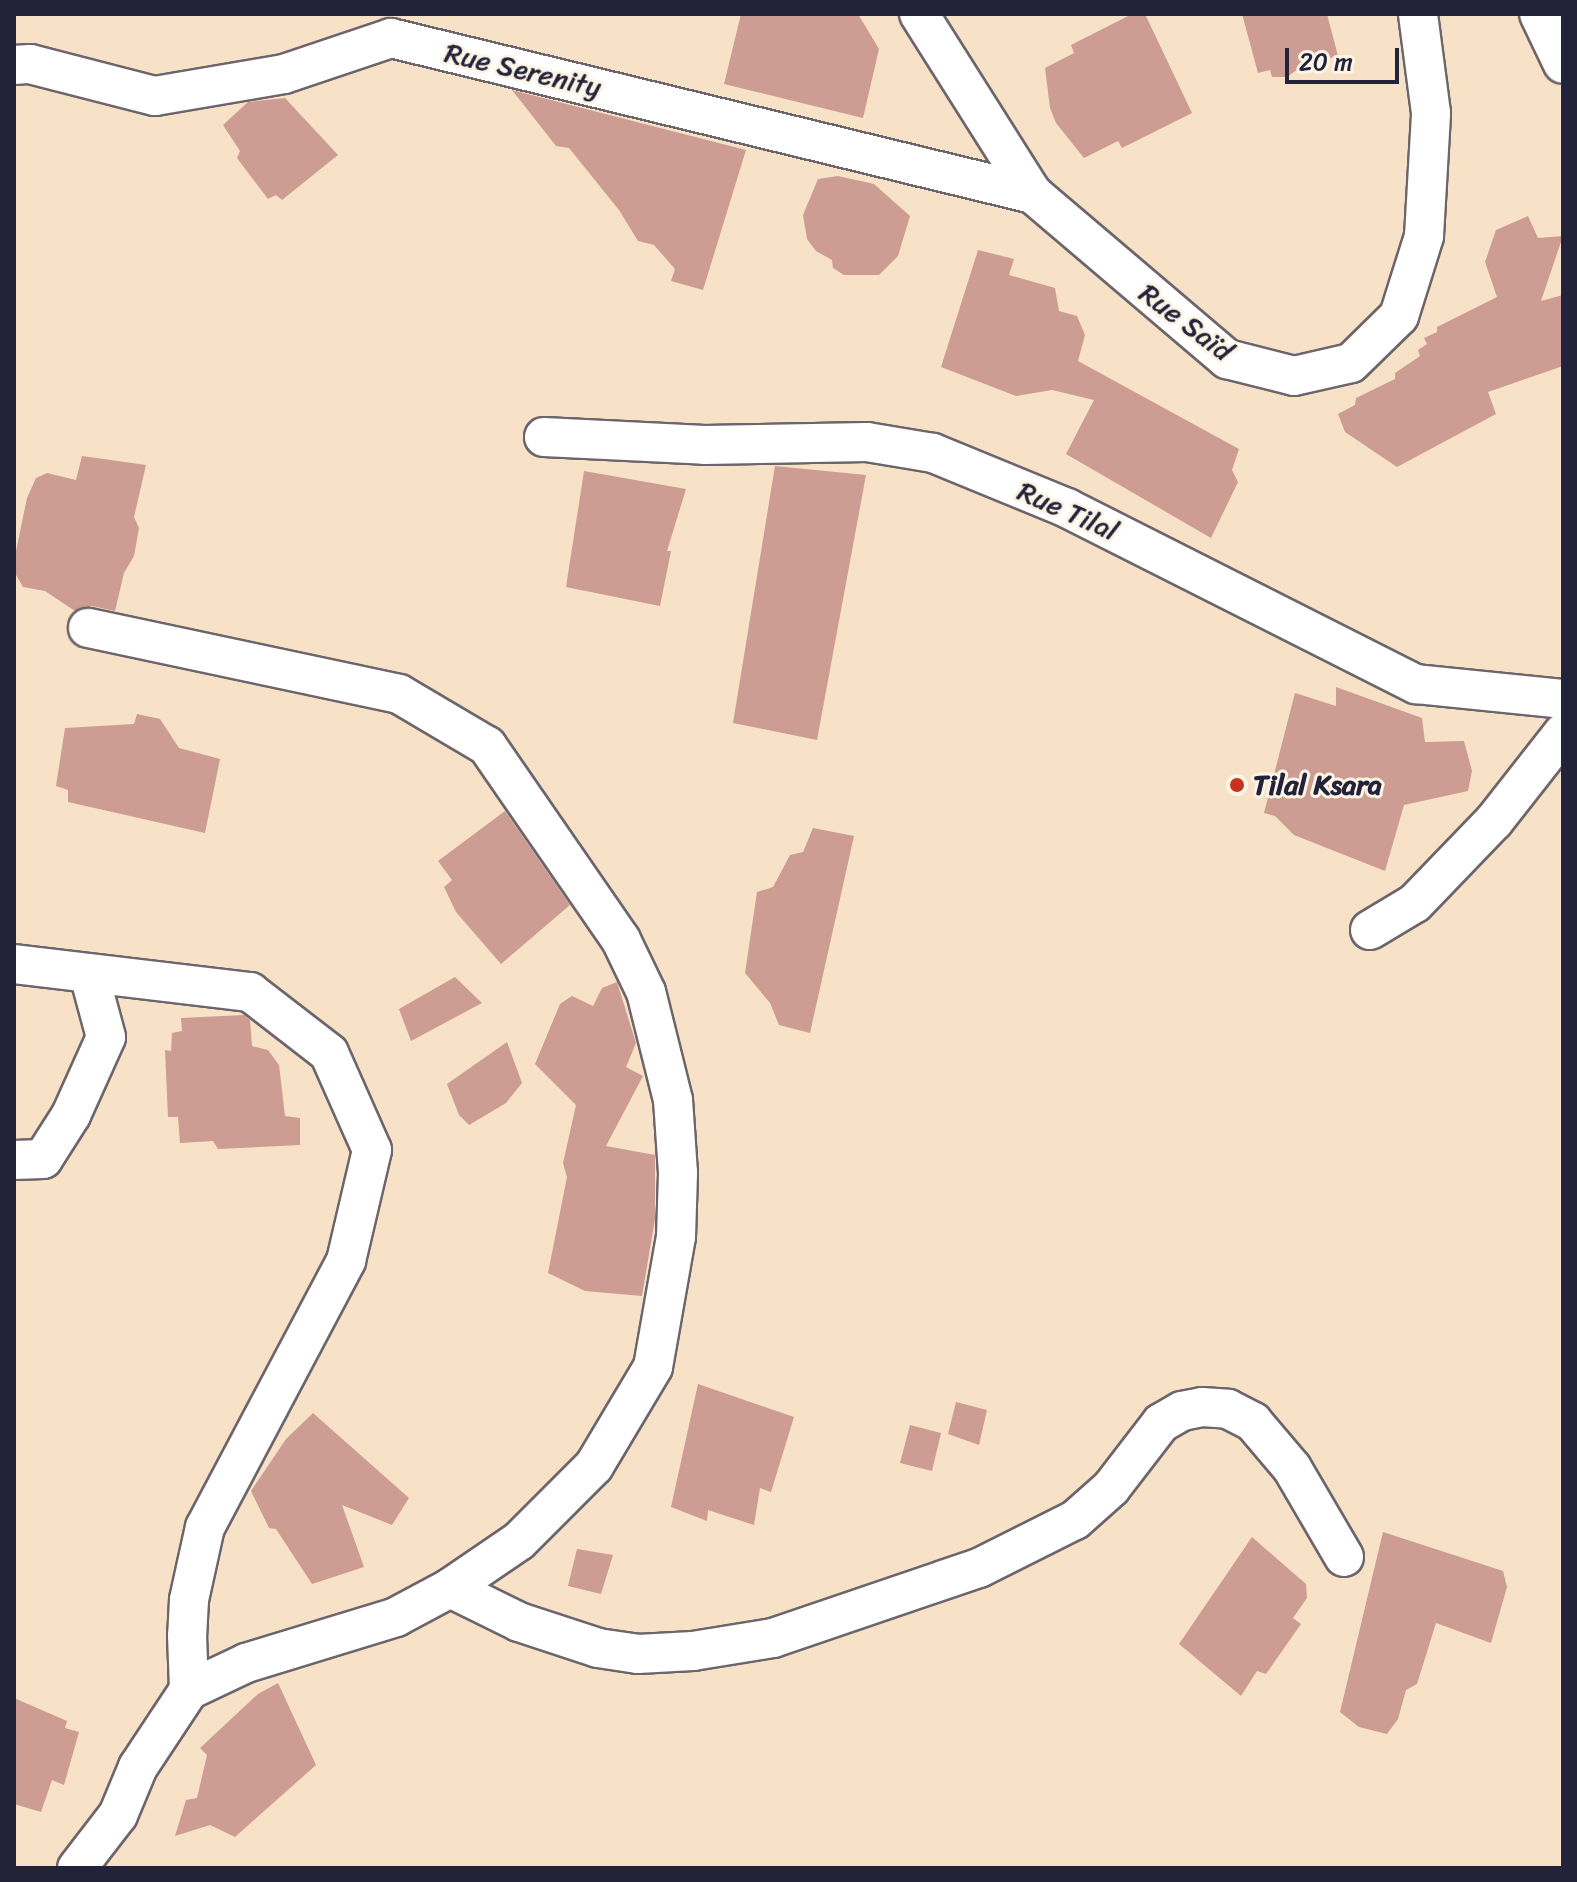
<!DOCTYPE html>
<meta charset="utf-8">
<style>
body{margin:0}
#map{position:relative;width:1577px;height:1882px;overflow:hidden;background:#f7e2c8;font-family:Sriracha,sans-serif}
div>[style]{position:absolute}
.building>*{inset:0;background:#cd9c93}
.roads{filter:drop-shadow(2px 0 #6d656c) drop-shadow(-2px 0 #6d656c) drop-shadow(0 2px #6d656c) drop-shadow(0 -2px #6d656c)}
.minor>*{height:38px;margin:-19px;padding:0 19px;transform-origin:19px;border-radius:19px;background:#fff}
.dots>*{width:22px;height:22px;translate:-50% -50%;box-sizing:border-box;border:4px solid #fcf5e5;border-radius:50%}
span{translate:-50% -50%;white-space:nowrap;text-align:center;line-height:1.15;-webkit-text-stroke:6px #fcf5e5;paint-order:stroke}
.street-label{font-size:28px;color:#22223b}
.poi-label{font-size:28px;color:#22223b;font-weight:700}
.left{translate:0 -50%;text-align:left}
.frame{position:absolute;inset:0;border:16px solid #22223b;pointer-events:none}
.scale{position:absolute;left:1285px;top:48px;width:114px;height:36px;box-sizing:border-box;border:4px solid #22223b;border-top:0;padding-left:10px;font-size:24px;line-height:28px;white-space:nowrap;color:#22223b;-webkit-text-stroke:6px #fcf5e5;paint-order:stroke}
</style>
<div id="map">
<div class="building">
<div style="clip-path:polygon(741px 14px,858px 14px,879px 49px,863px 118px,724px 84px)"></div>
<div style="clip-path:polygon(1132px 14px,1145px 14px,1192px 113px,1122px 148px,1118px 141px,1084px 158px,1056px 123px,1050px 108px,1045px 68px,1074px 53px,1071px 45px)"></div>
<div style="clip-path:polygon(1242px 14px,1327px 14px,1338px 56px,1305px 64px,1287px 77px,1272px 77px,1270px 70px,1258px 73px)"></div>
<div style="clip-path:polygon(512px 90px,746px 150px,703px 290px,671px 281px,675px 269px,654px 245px,638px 241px,619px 210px,569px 148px,556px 146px)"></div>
<div style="clip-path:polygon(285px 98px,338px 155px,282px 200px,276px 195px,268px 199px,237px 158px,240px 151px,223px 125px,248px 102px)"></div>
<div style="clip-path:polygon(838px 176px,874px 184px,910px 216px,898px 256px,879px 275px,844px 275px,833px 268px,832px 260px,816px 251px,807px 239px,803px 215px,818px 179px)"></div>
<div style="clip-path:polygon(1528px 216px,1538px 238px,1563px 236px,1541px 301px,1563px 295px,1563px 366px,1488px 392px,1496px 414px,1397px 467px,1345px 432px,1338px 414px,1355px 405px,1356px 398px,1395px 379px,1395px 373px,1420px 356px,1418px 350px,1427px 344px,1424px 338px,1437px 332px,1437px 327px,1497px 297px,1485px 262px,1496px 230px)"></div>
<div style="clip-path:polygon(978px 250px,1014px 259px,1009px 275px,1055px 288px,1059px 311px,1077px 316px,1085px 335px,1078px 361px,1239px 449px,1232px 470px,1238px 482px,1211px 538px,1066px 454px,1094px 400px,1052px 390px,1016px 396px,941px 367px)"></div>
<div style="clip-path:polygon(82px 456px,146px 465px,134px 517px,139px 528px,134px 556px,124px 573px,115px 611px,92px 606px,75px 611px,45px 591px,23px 587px,16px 575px,15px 556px,27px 498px,36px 478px,47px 473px,76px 480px)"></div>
<div style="clip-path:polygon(775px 466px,866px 475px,817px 740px,733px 723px)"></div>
<div style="clip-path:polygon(584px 471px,686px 489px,667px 551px,671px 551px,660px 606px,566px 587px)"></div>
<div style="clip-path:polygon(1336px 687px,1422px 718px,1425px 742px,1464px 741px,1472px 771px,1468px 791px,1404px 805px,1385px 871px,1294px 835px,1275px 816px,1264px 813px,1295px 693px,1336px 706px)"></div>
<div style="clip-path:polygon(137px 714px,160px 719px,179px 748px,220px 759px,205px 833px,68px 802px,68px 790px,56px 786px,65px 728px,134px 724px)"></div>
<div style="clip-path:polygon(505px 811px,570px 905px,501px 964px,456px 912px,444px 887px,452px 880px,438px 861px)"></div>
<div style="clip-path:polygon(813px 828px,854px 836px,810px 1033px,779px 1025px,770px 1003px,745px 973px,757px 892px,773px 887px,790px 855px,803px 852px)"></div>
<div style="clip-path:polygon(455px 977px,482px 1003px,411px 1041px,399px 1009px)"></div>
<div style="clip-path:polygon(617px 982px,636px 1043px,626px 1067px,643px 1076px,606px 1146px,655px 1155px,655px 1219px,642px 1296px,585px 1291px,548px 1273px,567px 1177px,563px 1163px,576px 1105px,535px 1064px,560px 1004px,572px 996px,593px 1006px,602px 988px)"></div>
<div style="clip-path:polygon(244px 1015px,250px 1020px,252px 1046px,268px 1050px,279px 1065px,285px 1116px,300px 1118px,300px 1145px,218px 1149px,213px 1141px,180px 1143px,178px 1117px,168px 1117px,165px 1050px,171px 1051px,172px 1033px,182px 1031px,181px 1018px)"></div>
<div style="clip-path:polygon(507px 1042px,522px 1083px,506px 1103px,469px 1125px,459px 1115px,447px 1084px)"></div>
<div style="clip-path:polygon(698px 1384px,794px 1417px,771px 1492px,760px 1488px,754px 1525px,708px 1510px,707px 1521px,671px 1507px)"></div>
<div style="clip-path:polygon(956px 1402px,987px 1410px,979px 1445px,948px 1434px)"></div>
<div style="clip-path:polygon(313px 1413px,409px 1498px,392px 1525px,342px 1505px,364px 1567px,312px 1584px,276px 1529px,269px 1528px,251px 1491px,286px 1439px)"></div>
<div style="clip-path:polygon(910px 1425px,941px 1433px,932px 1471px,900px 1463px)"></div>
<div style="clip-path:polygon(1383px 1532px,1503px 1571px,1507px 1587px,1491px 1643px,1436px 1623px,1417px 1684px,1406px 1690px,1398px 1719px,1387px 1734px,1359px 1727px,1340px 1712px)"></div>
<div style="clip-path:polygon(1252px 1537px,1306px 1584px,1307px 1598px,1293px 1618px,1301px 1624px,1266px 1674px,1257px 1671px,1241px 1696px,1179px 1644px)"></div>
<div style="clip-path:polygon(577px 1549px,613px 1555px,601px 1594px,568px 1586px)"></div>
<div style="clip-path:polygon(278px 1683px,316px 1765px,235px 1837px,210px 1825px,175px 1836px,186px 1800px,197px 1798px,207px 1755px,200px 1748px,258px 1694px)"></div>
<div style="clip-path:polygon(14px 1698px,67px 1721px,65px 1728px,79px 1732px,64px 1785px,52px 1780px,41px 1812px,14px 1804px)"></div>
</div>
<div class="roads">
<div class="minor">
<div style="left:919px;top:14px;width:213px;rotate:57.7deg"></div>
<div style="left:1033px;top:194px;width:255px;rotate:40.4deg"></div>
<div style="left:1227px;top:359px;width:69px;rotate:14.2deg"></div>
<div style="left:1294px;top:376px;width:58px;rotate:-12.8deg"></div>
<div style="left:1351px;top:363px;width:67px;rotate:-44.4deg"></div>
<div style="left:1399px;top:316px;width:84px;rotate:-72.6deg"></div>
<div style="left:1424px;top:236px;width:123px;rotate:-86.7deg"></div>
<div style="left:1431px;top:113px;width:100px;rotate:-97.5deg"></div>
<div style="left:1539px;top:14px;width:55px;rotate:64.4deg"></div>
<div style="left:14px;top:65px;width:16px;rotate:-4deg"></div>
<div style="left:30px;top:64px;width:129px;rotate:14.4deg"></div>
<div style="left:155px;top:96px;width:131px;rotate:-9.7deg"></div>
<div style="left:284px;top:74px;width:113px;rotate:-18.6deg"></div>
<div style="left:391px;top:38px;width:661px;rotate:13.66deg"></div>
<div style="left:544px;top:437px;width:161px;rotate:2.8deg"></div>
<div style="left:705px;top:445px;width:162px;rotate:-1.1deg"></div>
<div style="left:867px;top:442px;width:67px;rotate:9.5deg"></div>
<div style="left:933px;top:453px;width:145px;rotate:22.3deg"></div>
<div style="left:1067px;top:508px;width:391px;rotate:26.8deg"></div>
<div style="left:1416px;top:684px;width:148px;rotate:5.8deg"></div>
<div style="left:1370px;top:930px;width:52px;rotate:-31deg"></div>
<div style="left:1415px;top:903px;width:114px;rotate:-46.1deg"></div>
<div style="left:1494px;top:821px;width:112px;rotate:-51.9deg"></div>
<div style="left:14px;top:964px;width:238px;rotate:6.8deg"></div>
<div style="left:250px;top:992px;width:100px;rotate:37.7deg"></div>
<div style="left:329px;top:1053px;width:106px;rotate:66.1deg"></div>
<div style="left:372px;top:1150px;width:114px;rotate:103.2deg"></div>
<div style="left:346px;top:1261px;width:301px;rotate:117.9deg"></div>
<div style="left:205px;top:1527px;width:75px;rotate:102.4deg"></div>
<div style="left:189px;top:1600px;width:35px;rotate:93deg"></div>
<div style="left:187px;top:1635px;width:55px;rotate:87.9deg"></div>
<div style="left:14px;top:1160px;width:29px;rotate:-2deg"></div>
<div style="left:43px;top:1159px;width:52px;rotate:-57.5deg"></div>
<div style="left:71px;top:1115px;width:85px;rotate:-65.8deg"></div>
<div style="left:106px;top:1037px;width:65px;rotate:-105.1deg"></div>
<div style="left:450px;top:1588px;width:77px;rotate:26.2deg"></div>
<div style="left:519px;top:1622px;width:83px;rotate:18.2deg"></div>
<div style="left:598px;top:1648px;width:40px;rotate:8.5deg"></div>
<div style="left:638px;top:1654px;width:55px;rotate:-3.1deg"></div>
<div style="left:693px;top:1651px;width:81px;rotate:-9.2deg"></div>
<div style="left:773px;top:1638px;width:218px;rotate:-18.8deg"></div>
<div style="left:979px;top:1568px;width:107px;rotate:-26.6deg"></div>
<div style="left:1075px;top:1520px;width:48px;rotate:-41.6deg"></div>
<div style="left:1111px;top:1488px;width:82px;rotate:-52.4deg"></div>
<div style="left:1161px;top:1423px;width:24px;rotate:-30deg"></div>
<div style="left:1182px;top:1411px;width:20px;rotate:-11deg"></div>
<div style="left:1202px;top:1407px;width:26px;rotate:4deg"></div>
<div style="left:1228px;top:1409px;width:28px;rotate:27deg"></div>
<div style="left:1253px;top:1422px;width:60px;rotate:49.7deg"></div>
<div style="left:1292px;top:1468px;width:103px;rotate:59.7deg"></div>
<div style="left:77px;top:1868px;width:67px;rotate:-52.3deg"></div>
<div style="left:118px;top:1815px;width:52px;rotate:-67.4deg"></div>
<div style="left:138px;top:1767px;width:92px;rotate:-56.5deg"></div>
<div style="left:189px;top:1690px;width:63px;rotate:-25.3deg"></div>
<div style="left:246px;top:1663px;width:157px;rotate:-17deg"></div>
<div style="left:396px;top:1617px;width:61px;rotate:-28.2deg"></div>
<div style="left:450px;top:1588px;width:83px;rotate:-34.3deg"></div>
<div style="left:519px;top:1541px;width:106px;rotate:-45deg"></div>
<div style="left:594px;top:1466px;width:115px;rotate:-59.2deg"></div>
<div style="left:653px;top:1367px;width:132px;rotate:-80deg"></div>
<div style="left:676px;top:1237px;width:64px;rotate:-88.2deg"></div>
<div style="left:678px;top:1173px;width:73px;rotate:-93.9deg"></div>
<div style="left:673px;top:1100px;width:111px;rotate:-104deg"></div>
<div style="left:646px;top:992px;width:58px;rotate:-115.7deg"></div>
<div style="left:621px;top:940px;width:236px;rotate:-124.6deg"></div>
<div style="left:487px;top:746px;width:102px;rotate:-149.4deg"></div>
<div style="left:399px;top:694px;width:318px;rotate:-168deg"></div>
</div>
</div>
<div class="dots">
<div style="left:1237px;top:785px;background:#c8321e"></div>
</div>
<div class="street-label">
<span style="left:523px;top:70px;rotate:13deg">Rue Serenity</span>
<span style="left:1186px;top:322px;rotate:37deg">Rue Saïd</span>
<span style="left:1068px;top:511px;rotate:24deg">Rue Tilal</span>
</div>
<div class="poi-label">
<span class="left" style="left:1253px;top:785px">Tilal Ksara</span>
</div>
<div class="frame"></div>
<div class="scale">20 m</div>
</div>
